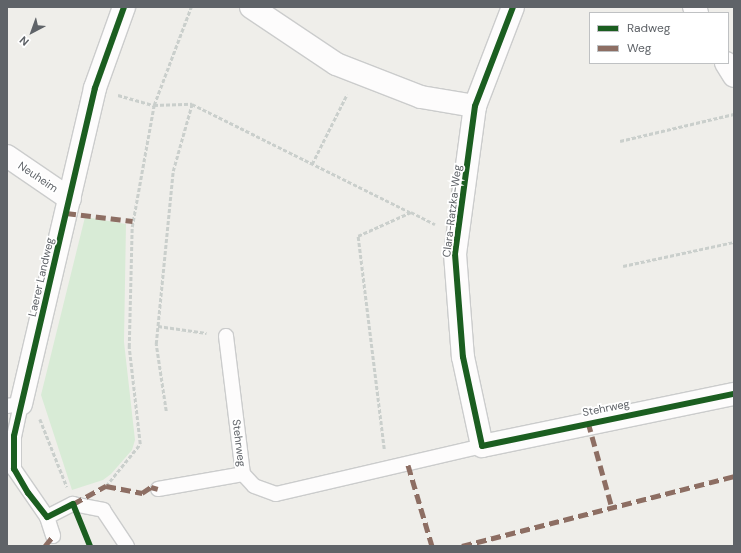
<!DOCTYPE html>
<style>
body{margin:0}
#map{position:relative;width:741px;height:553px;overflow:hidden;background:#efeeea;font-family:"DM Sans",sans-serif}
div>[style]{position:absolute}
.green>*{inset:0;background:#d8ebd6}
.path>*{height:2.5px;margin-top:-1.25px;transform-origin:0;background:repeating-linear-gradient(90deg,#cacfcc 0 4px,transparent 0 6px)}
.roads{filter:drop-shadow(1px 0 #cbcccc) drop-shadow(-1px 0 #cbcccc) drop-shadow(0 1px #cbcccc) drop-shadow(0 -1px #cbcccc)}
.service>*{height:14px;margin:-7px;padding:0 7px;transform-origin:7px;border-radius:7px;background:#fdfcfc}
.minor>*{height:22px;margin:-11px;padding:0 11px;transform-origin:11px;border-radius:11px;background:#fdfcfc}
.quiet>*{height:5px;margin-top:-2.5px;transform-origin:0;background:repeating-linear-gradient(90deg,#8d6e63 0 10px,transparent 0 15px)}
.cycleway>*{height:6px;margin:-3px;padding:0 3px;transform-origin:3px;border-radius:3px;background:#1b5e20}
span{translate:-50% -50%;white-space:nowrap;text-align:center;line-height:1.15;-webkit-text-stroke:3.5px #fff;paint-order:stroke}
.street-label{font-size:11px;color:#5f6368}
.frame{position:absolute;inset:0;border:8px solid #5f6368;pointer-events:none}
.legend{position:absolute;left:589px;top:12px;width:140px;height:52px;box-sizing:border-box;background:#fff;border:1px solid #bfc1c3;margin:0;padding:5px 7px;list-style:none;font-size:12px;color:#5f6368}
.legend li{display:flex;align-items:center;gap:8px;height:20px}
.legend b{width:20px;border:1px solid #bfc1c3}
.north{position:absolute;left:12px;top:12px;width:40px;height:40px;-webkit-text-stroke:3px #fff;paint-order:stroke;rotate:221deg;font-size:11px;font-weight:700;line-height:16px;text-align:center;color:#5f6368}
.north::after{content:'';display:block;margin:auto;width:14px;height:18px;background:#5f6368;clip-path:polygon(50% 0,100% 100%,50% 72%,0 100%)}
</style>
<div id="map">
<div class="green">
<div style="clip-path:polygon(85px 217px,126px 224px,124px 342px,135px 440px,132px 450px,111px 474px,103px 480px,72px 490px,41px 395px)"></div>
</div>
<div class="path">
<div style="left:118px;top:95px;width:37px;rotate:16deg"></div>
<div style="left:154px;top:105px;width:38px;rotate:-2deg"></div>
<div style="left:192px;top:104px;width:243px;rotate:26.4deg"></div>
<div style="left:620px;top:141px;width:117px;rotate:-13.3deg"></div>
<div style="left:312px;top:164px;width:78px;rotate:-63.4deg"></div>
<div style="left:623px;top:266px;width:114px;rotate:-12.2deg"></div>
<div style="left:158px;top:326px;width:49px;rotate:8.1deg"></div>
<div style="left:166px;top:411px;width:68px;rotate:-98.5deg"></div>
<div style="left:156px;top:344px;width:174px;rotate:-84.4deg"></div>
<div style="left:173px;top:171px;width:70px;rotate:-74.2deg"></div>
<div style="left:40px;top:419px;width:73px;rotate:68.3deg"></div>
<div style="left:384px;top:449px;width:215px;rotate:-97deg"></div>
<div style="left:358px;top:236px;width:58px;rotate:-24.4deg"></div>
<div style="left:411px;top:212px;width:27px;rotate:27deg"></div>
<div style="left:106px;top:486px;width:54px;rotate:-51deg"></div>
<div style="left:140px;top:444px;width:98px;rotate:-96.5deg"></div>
<div style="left:129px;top:347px;width:120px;rotate:-88.6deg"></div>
<div style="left:132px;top:227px;width:124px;rotate:-79.8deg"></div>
<div style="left:154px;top:105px;width:105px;rotate:-69.3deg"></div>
</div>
<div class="roads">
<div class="service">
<div style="left:226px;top:336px;width:139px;rotate:83deg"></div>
<div style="left:243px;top:474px;width:16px;rotate:47deg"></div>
<div style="left:254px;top:486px;width:23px;rotate:20deg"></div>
<div style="left:276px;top:494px;width:212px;rotate:-13.1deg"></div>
<div style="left:7px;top:406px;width:14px;rotate:-8deg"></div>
<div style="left:21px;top:404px;width:33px;rotate:102deg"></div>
<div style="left:14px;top:436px;width:33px;rotate:90deg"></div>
<div style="left:14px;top:469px;width:58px;rotate:55.5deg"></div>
<div style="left:47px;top:517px;width:29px;rotate:-27deg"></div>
<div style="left:73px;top:504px;width:31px;rotate:11deg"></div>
<div style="left:103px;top:510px;width:43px;rotate:56.3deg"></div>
<div style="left:158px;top:489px;width:86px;rotate:-10deg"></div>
<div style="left:47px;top:517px;width:20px;rotate:72deg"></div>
</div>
<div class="minor">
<div style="left:251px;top:7px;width:102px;rotate:33.8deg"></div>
<div style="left:336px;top:64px;width:91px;rotate:21.2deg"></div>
<div style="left:421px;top:97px;width:55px;rotate:9.5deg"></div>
<div style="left:513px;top:7px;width:106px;rotate:111deg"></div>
<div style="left:475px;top:106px;width:149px;rotate:97.7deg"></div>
<div style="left:455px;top:254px;width:103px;rotate:85.6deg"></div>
<div style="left:463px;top:357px;width:91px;rotate:77.9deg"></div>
<div style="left:482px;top:446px;width:257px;rotate:-11.7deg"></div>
<div style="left:694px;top:7px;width:7px;rotate:63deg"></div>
<div style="left:726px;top:63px;width:15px;rotate:58deg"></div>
<div style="left:7px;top:156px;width:76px;rotate:34.3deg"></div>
<div style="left:21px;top:404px;width:325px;rotate:-76.8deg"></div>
<div style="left:95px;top:88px;width:86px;rotate:-70.3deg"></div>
</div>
</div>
<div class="quiet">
<div style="left:66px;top:213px;width:67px;rotate:6.8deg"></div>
<div style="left:588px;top:422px;width:89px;rotate:74.4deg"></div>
<div style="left:408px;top:465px;width:84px;rotate:73.5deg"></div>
<div style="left:75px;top:508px;width:4px;rotate:-117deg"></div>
<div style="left:73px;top:504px;width:38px;rotate:-29deg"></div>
<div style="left:106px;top:486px;width:37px;rotate:11deg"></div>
<div style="left:142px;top:493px;width:11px;rotate:-34deg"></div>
<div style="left:151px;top:487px;width:7px;rotate:16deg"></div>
<div style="left:45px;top:546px;width:13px;rotate:-51deg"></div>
<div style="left:462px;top:546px;width:281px;rotate:-14.4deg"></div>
</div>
<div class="cycleway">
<div style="left:513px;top:7px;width:106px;rotate:111deg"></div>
<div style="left:475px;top:106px;width:149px;rotate:97.7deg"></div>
<div style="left:455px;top:254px;width:103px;rotate:85.6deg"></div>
<div style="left:463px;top:357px;width:91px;rotate:77.9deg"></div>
<div style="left:482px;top:446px;width:257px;rotate:-11.7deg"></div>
<div style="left:90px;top:546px;width:45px;rotate:-112deg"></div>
<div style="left:73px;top:504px;width:29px;rotate:153deg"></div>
<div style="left:47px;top:517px;width:31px;rotate:-128deg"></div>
<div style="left:28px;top:493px;width:28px;rotate:-120deg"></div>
<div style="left:14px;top:469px;width:33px;rotate:-90deg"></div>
<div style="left:14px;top:436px;width:357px;rotate:-76.9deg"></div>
<div style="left:95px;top:88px;width:86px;rotate:-70.3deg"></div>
</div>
<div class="street-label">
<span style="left:38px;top:177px;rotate:34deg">Neuheim</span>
<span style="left:452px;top:211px;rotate:-83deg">Clara-Ratzka-Weg</span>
<span style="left:41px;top:277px;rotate:-77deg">Laerer Landweg</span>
<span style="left:606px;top:408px;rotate:-11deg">Stehrweg</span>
<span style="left:239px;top:443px;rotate:83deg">Stehrweg</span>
</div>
<div class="frame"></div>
<ul class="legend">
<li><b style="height:5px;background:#1b5e20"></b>Radweg</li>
<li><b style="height:5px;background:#8d6e63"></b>Weg</li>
</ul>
<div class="north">N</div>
</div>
